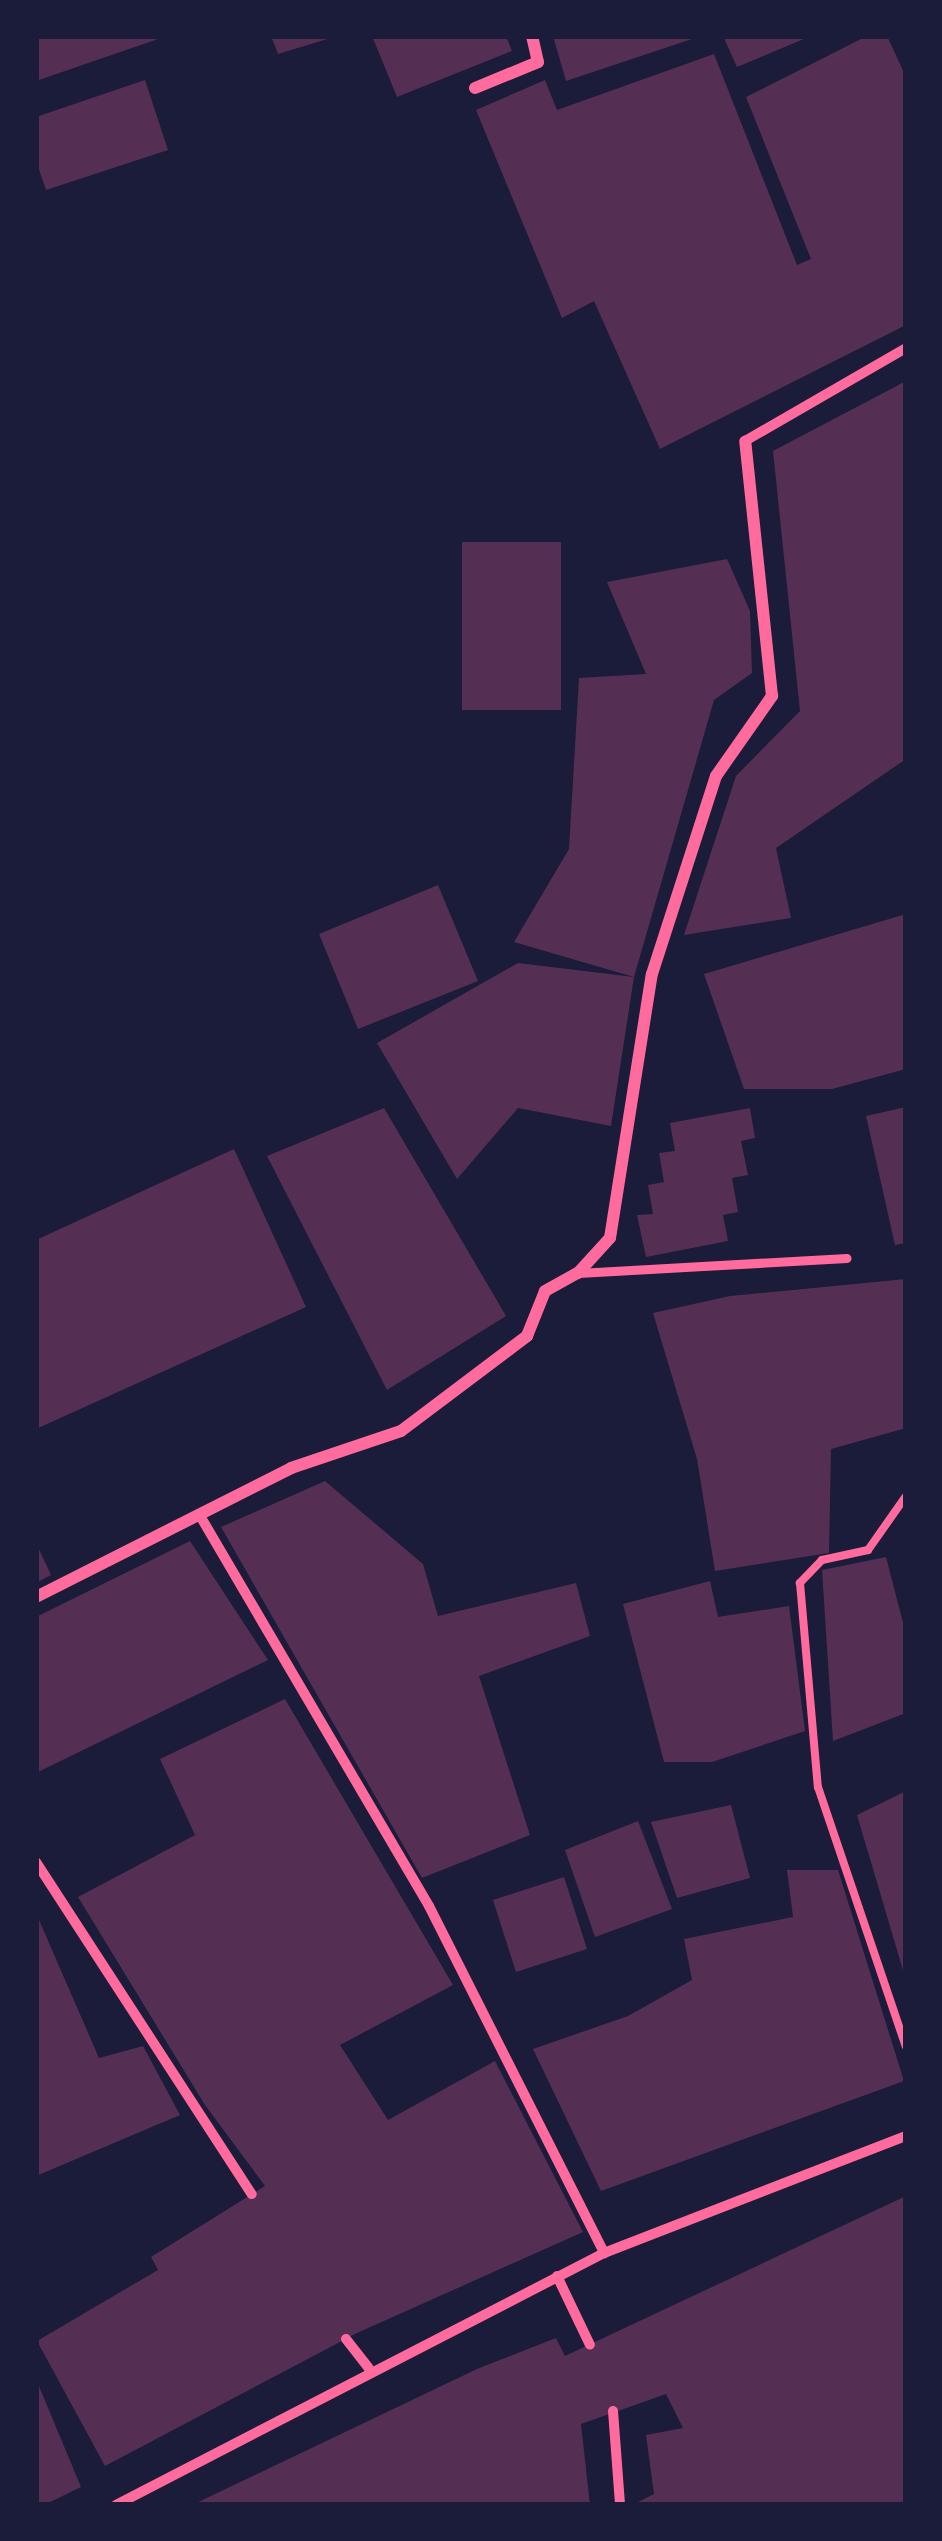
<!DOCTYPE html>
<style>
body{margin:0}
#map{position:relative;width:942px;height:2541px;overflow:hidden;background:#1b1b3a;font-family:Overpass,sans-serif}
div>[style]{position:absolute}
.building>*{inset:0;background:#542f53}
.path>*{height:8px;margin:-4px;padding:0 4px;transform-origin:4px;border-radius:4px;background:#ff6b9d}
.service>*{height:9px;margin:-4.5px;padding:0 4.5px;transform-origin:4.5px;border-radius:4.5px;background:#ff6b9d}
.pedestrian>*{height:10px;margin:-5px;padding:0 5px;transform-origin:5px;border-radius:5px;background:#ff6b9d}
.minor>*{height:12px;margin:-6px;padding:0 6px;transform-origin:6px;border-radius:6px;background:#ff6b9d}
span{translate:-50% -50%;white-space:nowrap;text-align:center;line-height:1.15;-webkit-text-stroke:10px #1b1b3a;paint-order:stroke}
.frame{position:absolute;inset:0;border:39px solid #1b1b3a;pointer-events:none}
</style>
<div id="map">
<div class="building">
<div style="clip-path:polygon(36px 36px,164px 36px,164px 37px,36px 81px)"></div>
<div style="clip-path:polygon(271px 36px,334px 36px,334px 37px,278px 54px)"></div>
<div style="clip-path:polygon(372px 36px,506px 36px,512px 51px,397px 97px)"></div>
<div style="clip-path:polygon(553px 36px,698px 36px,698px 37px,566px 81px)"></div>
<div style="clip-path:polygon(723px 36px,811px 36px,737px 67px)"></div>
<div style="clip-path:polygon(867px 36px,887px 36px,906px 77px,906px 325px,660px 449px,594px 301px,562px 318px,476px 110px,545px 80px,557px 110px,714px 54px,797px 265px,811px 259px,746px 97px)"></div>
<div style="clip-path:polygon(145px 80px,168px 150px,46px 190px,36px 161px,36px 117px)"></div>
<div style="clip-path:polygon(906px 381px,906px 759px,776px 848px,791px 918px,684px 935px,736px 776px,800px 711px,773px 451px)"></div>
<div style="clip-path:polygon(462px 542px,561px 542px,561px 710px,462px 710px)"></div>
<div style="clip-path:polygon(727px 559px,750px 611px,752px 673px,714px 700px,634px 977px,514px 942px,569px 849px,579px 678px,646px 674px,607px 582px)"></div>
<div style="clip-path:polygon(438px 885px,478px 981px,358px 1029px,319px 934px)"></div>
<div style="clip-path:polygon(906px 914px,906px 1069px,832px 1089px,744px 1089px,704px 974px)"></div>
<div style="clip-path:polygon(518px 963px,634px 977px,611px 1126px,518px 1108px,457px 1179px,377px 1043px)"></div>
<div style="clip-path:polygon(906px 1107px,906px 1243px,895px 1245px,866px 1116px)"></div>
<div style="clip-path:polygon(384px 1108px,506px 1316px,387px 1390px,267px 1156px)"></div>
<div style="clip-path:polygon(750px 1108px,755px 1138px,741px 1141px,748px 1175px,732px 1178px,738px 1212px,723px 1215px,728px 1241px,646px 1257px,637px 1215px,653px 1214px,648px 1185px,664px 1182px,659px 1153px,675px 1151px,670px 1123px)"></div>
<div style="clip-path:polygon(234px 1149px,306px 1307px,36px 1429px,36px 1240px)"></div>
<div style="clip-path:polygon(906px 1279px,906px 1428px,831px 1449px,829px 1553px,715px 1571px,697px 1459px,653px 1313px,730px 1296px)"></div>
<div style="clip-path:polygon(325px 1481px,423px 1564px,438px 1616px,576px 1583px,590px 1636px,479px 1676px,530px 1835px,422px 1878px,221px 1527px)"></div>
<div style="clip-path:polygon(190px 1541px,268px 1660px,36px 1773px,36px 1617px)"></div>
<div style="clip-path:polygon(36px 1543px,51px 1575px,36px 1583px)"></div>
<div style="clip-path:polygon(886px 1557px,906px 1634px,906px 1713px,833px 1741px,822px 1570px)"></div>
<div style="clip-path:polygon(710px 1581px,718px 1617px,789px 1606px,805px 1731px,712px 1762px,664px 1762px,623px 1604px)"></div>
<div style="clip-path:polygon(285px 1699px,453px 1985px,340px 2045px,388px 2120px,495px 2061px,583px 2232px,357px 2333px,105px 2466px,37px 2341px,158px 2270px,151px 2257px,265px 2186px,205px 2105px,78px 1897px,195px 1835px,160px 1759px)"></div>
<div style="clip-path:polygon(906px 1791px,906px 1976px,905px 1977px,857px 1815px)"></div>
<div style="clip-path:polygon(731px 1805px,750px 1878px,677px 1898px,651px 1822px)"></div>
<div style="clip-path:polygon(638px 1821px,672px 1909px,595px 1937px,565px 1850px)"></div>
<div style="clip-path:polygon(787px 1870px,838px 1870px,904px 2081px,601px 2191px,533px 2049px,628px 2016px,692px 1980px,684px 1939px,793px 1917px)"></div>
<div style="clip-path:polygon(564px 1877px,587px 1949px,516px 1972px,493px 1900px)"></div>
<div style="clip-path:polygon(36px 1913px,99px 2058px,143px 2046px,180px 2115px,36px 2176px)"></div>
<div style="clip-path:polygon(906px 2196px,906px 2505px,632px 2505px,654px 2494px,646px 2435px,683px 2428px,666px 2394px,581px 2424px,590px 2505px,192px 2505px,477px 2369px,556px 2338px,565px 2356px)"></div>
<div style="clip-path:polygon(36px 2379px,81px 2487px,44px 2505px,36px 2505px)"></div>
</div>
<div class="path">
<div style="left:906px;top:1496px;width:66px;rotate:125.1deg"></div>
<div style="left:868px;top:1550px;width:47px;rotate:167.7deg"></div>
<div style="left:822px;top:1560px;width:32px;rotate:134deg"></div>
<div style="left:800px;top:1583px;width:205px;rotate:85deg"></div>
<div style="left:818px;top:1787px;width:274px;rotate:71.3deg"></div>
</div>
<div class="service">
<div style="left:578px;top:1273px;width:269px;rotate:-3.2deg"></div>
</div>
<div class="pedestrian">
<div style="left:745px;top:441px;width:186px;rotate:-30deg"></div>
<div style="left:199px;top:1514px;width:454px;rotate:59.6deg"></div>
<div style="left:429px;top:1906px;width:389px;rotate:63.2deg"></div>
<div style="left:36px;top:1862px;width:396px;rotate:57deg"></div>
<div style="left:557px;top:2276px;width:76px;rotate:64.4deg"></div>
<div style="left:346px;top:2339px;width:37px;rotate:52deg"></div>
<div style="left:613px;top:2411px;width:94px;rotate:85.7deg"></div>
<div style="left:116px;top:2505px;width:549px;rotate:-27.31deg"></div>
<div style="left:604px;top:2253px;width:324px;rotate:-21.2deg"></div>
</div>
<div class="minor">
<div style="left:475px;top:88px;width:68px;rotate:-22.4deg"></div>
<div style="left:538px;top:62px;width:27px;rotate:-103deg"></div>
<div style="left:36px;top:1597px;width:286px;rotate:-26.8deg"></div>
<div style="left:291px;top:1468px;width:116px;rotate:-18.6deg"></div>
<div style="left:401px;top:1431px;width:158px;rotate:-37deg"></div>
<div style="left:527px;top:1336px;width:48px;rotate:-68.2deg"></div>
<div style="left:545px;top:1291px;width:38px;rotate:-29deg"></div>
<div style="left:578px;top:1273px;width:47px;rotate:-47.6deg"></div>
<div style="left:610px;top:1238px;width:267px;rotate:-81deg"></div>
<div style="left:652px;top:974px;width:208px;rotate:-72.1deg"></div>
<div style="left:716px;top:776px;width:98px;rotate:-55deg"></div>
<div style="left:772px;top:696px;width:256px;rotate:-96deg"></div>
</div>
<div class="frame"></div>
</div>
